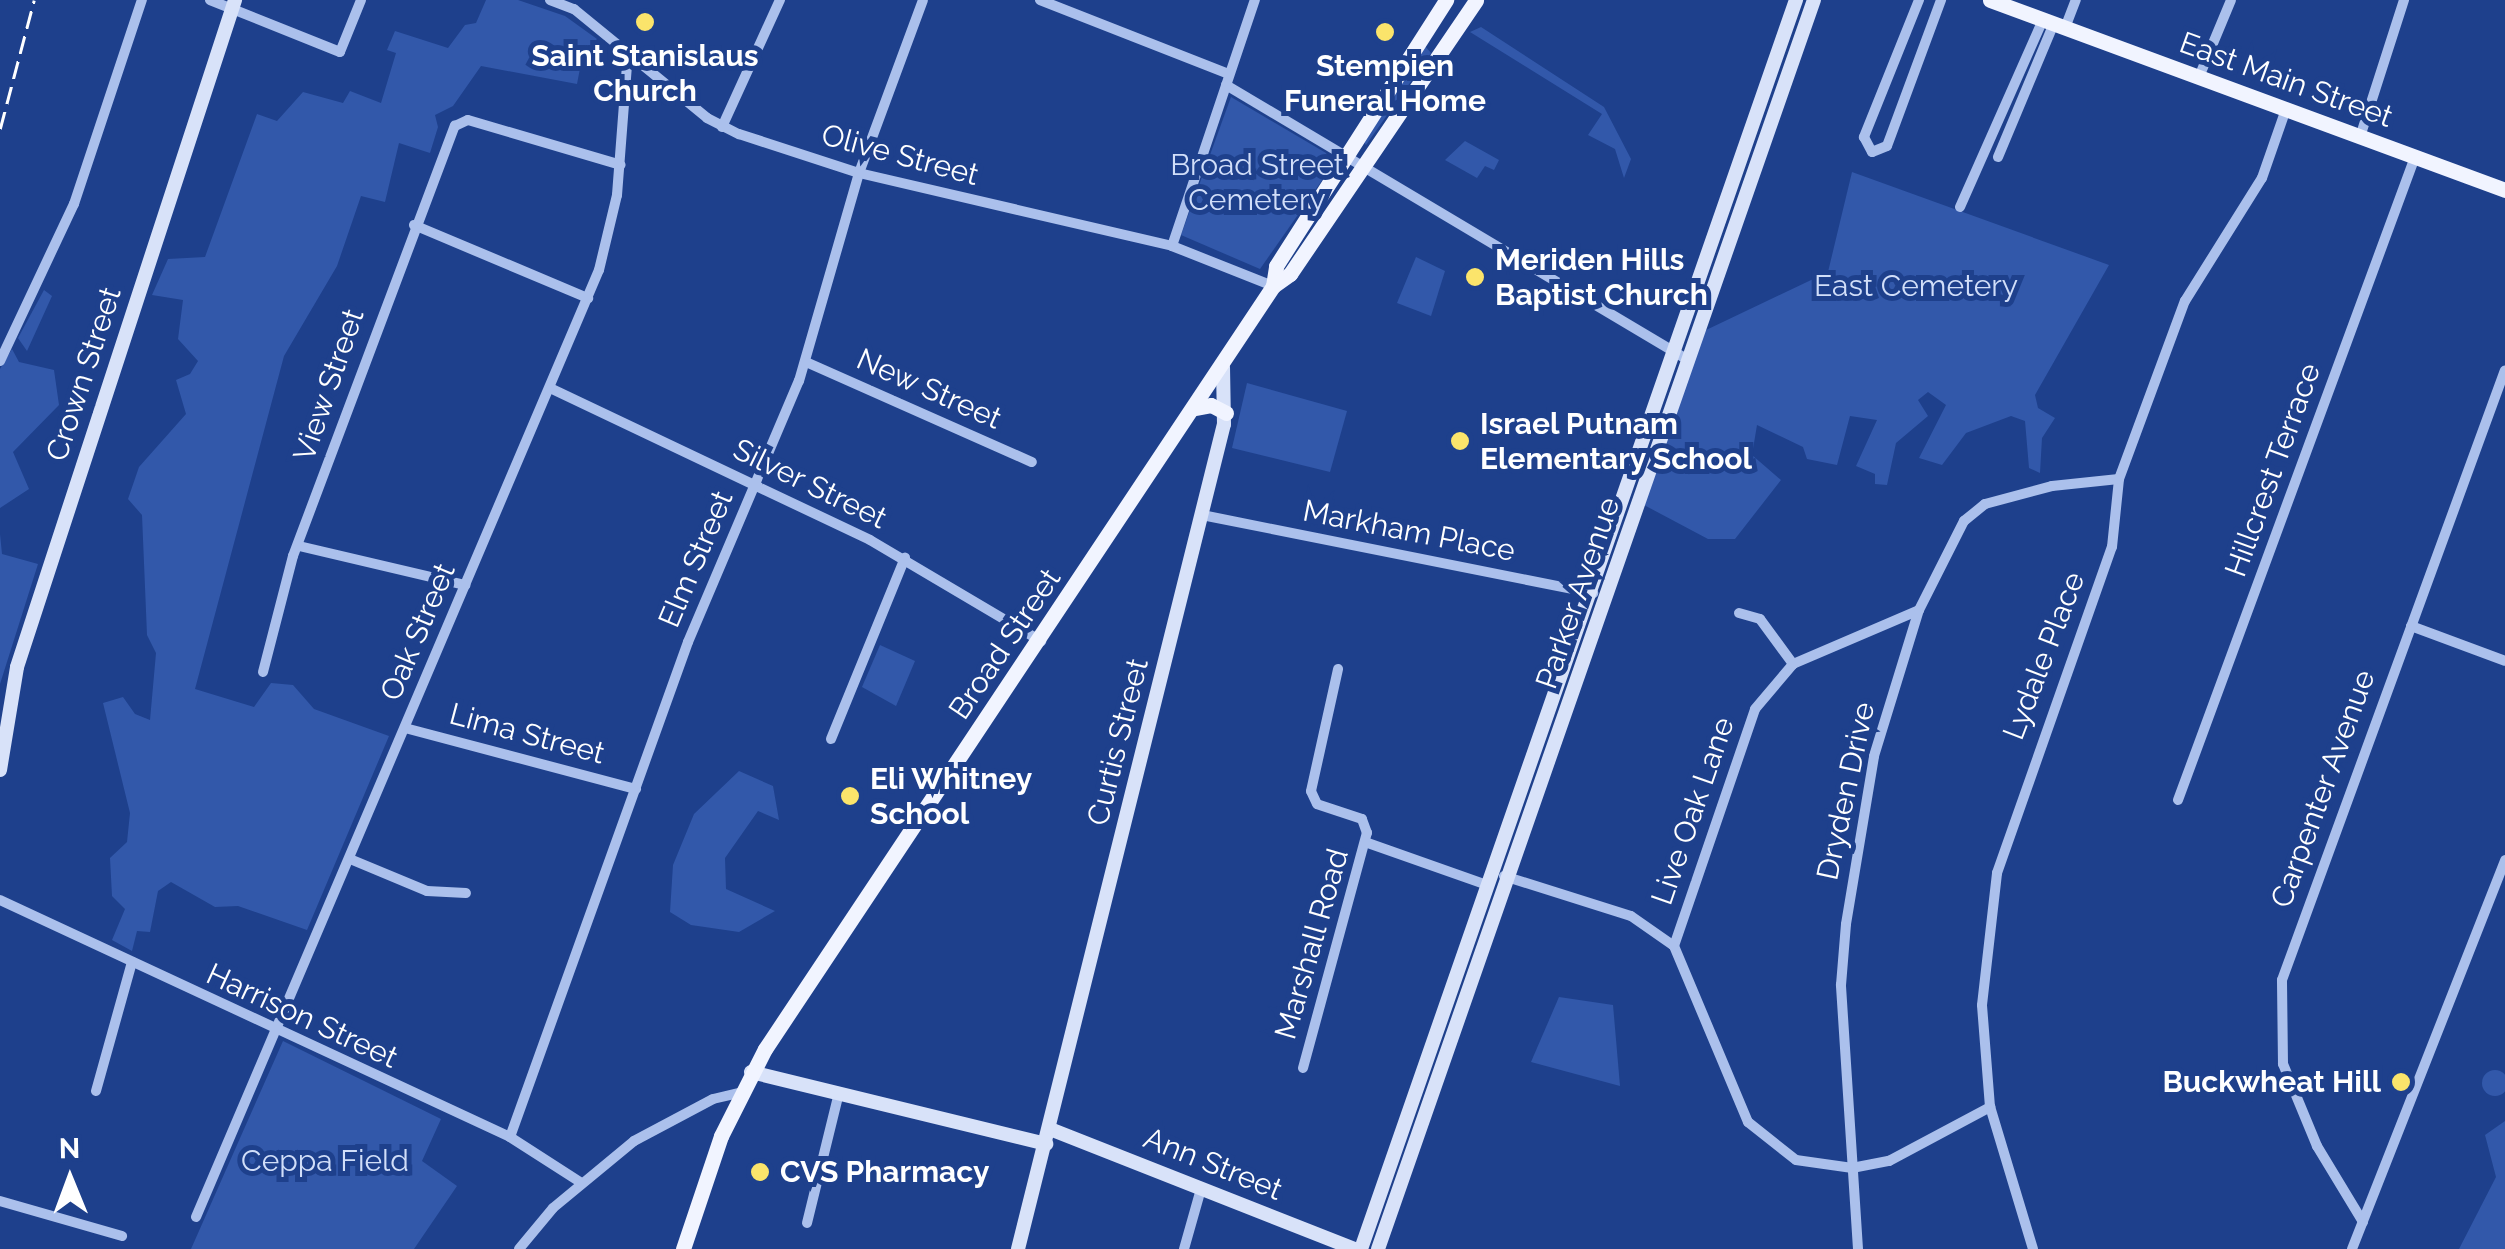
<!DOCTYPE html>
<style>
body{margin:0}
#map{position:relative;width:2505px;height:1249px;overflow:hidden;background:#1e408c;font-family:Raleway,sans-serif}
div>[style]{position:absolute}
.green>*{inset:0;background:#3258aa}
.round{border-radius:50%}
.street>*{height:10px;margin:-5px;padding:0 5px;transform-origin:5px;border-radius:5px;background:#abc0ec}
.secondary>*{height:14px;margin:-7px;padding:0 7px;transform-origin:7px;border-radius:7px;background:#d8e2f9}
.primary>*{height:15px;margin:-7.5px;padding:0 7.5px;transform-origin:7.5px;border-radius:7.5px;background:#f1f4ff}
.rail>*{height:2.5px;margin-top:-1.25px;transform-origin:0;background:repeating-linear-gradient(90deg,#fff 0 18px,transparent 0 26px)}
.dots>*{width:28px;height:28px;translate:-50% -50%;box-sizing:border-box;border:5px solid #1e408c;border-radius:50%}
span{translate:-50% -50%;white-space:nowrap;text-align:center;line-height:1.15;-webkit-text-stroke:10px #1e408c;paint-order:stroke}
.poi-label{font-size:30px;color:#fff;font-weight:700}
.left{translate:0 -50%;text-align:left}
.right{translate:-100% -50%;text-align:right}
.street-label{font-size:30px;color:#fff}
.park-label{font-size:30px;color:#d1def9}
.north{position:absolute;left:20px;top:1129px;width:100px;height:100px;-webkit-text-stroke:8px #1e408c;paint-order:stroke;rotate:359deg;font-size:28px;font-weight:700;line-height:40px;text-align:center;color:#fff}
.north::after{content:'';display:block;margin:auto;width:35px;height:45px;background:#fff;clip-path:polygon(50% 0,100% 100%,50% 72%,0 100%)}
</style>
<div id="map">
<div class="green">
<div style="clip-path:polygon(486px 0,518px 0,565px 16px,597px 39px,583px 53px,577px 84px,481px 66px,453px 106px,435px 115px,438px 127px,430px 153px,399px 143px,385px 202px,361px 196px,337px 266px,284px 356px,195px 689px,254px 707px,271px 683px,293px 685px,314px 709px,389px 736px,307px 930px,238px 906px,215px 907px,171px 882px,158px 891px,150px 932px,137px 931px,132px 951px,112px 940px,125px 909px,112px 896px,110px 858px,127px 842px,130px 813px,103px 703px,123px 697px,135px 714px,150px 720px,156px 653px,147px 635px,142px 515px,128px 499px,139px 467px,186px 414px,176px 380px,190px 374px,198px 361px,178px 339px,183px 300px,152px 295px,168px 259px,205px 257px,257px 114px,277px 121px,303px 92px,343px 103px,350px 91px,381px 103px,396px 53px,387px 50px,395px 31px,448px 48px,465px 25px,476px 23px)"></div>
<div style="clip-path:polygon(1481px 27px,1604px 107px,1631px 159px,1624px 178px,1615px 149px,1588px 135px,1602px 114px,1470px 32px)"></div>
<div style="clip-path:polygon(1425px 46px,1431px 53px,1366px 145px,1363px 141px)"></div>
<div style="clip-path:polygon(1231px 97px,1326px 153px,1332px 166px,1260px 269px,1181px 235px)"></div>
<div style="clip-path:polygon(1465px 141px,1499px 160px,1494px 170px,1485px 166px,1477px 178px,1445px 160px)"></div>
<div style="clip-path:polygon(1852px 172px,2109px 265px,2035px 395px,2038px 408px,2055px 418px,2042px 438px,2040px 473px,2029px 468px,2025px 421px,2011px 416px,1966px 433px,1942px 465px,1919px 458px,1946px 405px,1928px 392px,1918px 400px,1928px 416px,1896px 443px,1887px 485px,1875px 484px,1875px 474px,1856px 466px,1877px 420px,1850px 416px,1837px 465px,1807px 459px,1803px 447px,1757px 425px,1752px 455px,1781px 480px,1735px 539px,1708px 539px,1644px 505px,1704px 331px,1828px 272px)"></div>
<div style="clip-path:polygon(1416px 257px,1445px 271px,1431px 316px,1397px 303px)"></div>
<div style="clip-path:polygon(44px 290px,52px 296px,27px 351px,18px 338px)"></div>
<div style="clip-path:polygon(12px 349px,19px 362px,54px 370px,59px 405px,13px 452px,29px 489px,0 508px,0 369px)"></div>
<div style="clip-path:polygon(1247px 383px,1347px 411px,1330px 472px,1232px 448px)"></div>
<div style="clip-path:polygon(0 534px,2px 554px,38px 564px,0 684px)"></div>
<div style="clip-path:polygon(880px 645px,915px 661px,896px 706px,862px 687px)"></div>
<div style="clip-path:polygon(739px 771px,773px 786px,779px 820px,758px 811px,725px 858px,726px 889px,775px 911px,739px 932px,691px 925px,670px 912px,673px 865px,694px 814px)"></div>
<div style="clip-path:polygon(1559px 997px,1613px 1005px,1620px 1086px,1531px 1062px)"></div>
<div style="clip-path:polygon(283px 1041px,441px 1119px,422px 1161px,457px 1186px,414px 1249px,191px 1249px)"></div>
<div class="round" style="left:2482px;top:1070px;width:26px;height:26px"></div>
<div style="clip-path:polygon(2505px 1121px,2505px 1249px,2459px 1249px,2496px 1177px,2485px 1135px)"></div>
</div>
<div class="street">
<div style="left:210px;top:0;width:140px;rotate:21.8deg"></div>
<div style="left:340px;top:52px;width:56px;rotate:-68deg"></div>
<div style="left:550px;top:0;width:26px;rotate:21deg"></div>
<div style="left:574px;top:9px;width:172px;rotate:39.3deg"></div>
<div style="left:707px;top:118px;width:36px;rotate:27deg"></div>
<div style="left:739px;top:134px;width:126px;rotate:18deg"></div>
<div style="left:859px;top:173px;width:321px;rotate:13.1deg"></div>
<div style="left:1172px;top:246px;width:109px;rotate:21.6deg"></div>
<div style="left:1040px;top:0;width:203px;rotate:21.4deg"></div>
<div style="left:1919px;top:0;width:148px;rotate:111.9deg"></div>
<div style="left:1864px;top:137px;width:17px;rotate:62deg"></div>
<div style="left:1872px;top:152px;width:16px;rotate:-22deg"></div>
<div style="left:1887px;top:146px;width:156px;rotate:-69.7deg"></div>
<div style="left:2065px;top:28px;width:30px;rotate:-69deg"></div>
<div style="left:2199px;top:77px;width:83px;rotate:-67.4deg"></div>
<div style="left:1226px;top:85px;width:538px;rotate:30.76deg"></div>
<div style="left:722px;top:127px;width:140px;rotate:-65.5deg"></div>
<div style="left:2360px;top:137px;width:144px;rotate:-72.2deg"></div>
<div style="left:1998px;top:157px;width:145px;rotate:-67.3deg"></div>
<div style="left:1960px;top:207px;width:205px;rotate:-66.1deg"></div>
<div style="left:414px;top:225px;width:189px;rotate:22.8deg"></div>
<div style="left:1172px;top:246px;width:260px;rotate:-71.4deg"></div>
<div style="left:0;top:361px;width:174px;rotate:-64.8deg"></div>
<div style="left:74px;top:204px;width:215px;rotate:-71.6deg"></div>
<div style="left:806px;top:362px;width:247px;rotate:23.9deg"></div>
<div style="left:550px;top:388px;width:354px;rotate:25.4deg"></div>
<div style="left:870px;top:540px;width:199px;rotate:30.6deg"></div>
<div style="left:1202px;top:515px;width:399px;rotate:11.3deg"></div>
<div style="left:299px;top:546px;width:171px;rotate:13.2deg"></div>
<div style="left:1739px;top:613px;width:22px;rotate:16deg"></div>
<div style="left:1760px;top:619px;width:56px;rotate:53.7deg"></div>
<div style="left:2411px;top:626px;width:100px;rotate:20.4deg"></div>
<div style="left:263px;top:672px;width:120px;rotate:-75.5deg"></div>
<div style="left:293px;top:556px;width:460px;rotate:-69.4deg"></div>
<div style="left:455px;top:126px;width:14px;rotate:-25deg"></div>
<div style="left:468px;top:120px;width:159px;rotate:16.4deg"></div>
<div style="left:405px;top:728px;width:239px;rotate:14.8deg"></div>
<div style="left:831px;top:739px;width:196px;rotate:-67.8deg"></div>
<div style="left:2178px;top:800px;width:685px;rotate:-69.77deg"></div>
<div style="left:1365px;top:842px;width:129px;rotate:19.4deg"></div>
<div style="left:350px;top:859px;width:83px;rotate:22.6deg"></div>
<div style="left:427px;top:891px;width:39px;rotate:3deg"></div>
<div style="left:1504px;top:876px;width:133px;rotate:17.5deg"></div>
<div style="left:1631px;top:916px;width:52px;rotate:34.9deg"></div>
<div style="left:1674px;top:946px;width:191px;rotate:67.2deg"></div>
<div style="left:1748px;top:1122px;width:61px;rotate:38.4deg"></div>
<div style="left:1796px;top:1160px;width:57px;rotate:8.1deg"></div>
<div style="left:1852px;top:1168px;width:38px;rotate:-11deg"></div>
<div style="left:1889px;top:1161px;width:115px;rotate:-28.1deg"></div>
<div style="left:0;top:900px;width:562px;rotate:24.92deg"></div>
<div style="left:510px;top:1137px;width:83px;rotate:32.7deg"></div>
<div style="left:1674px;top:946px;width:250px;rotate:-71.1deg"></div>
<div style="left:1755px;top:709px;width:59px;rotate:-49.8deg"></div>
<div style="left:1793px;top:664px;width:137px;rotate:-23.2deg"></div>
<div style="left:1303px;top:1068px;width:244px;rotate:-74.8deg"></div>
<div style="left:1367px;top:833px;width:15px;rotate:-110deg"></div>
<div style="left:1362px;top:819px;width:47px;rotate:-161.6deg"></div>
<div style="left:1317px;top:804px;width:14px;rotate:-115deg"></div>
<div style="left:1311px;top:791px;width:125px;rotate:-77.5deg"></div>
<div style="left:96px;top:1091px;width:134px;rotate:-74.4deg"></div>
<div style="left:510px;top:1137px;width:526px;rotate:-70.22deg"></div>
<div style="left:688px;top:642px;width:284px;rotate:-67deg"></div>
<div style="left:799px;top:381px;width:216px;rotate:-73.9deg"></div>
<div style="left:859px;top:173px;width:184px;rotate:-69.7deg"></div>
<div style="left:0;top:1201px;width:127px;rotate:16deg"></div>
<div style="left:196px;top:1217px;width:1029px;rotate:-66.95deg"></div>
<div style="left:599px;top:270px;width:77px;rotate:-76.5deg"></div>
<div style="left:617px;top:195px;width:143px;rotate:-85.6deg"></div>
<div style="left:2363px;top:1222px;width:89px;rotate:-121.2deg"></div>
<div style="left:2317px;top:1146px;width:89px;rotate:-112.5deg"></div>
<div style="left:2283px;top:1064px;width:84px;rotate:-90.7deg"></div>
<div style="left:2282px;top:980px;width:649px;rotate:-69.92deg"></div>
<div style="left:807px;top:1223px;width:134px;rotate:-76.2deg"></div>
<div style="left:519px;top:1249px;width:53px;rotate:-50.3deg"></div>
<div style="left:553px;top:1208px;width:105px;rotate:-39.6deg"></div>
<div style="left:634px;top:1141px;width:89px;rotate:-28deg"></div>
<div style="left:713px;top:1099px;width:28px;rotate:-13deg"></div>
<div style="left:1184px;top:1249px;width:62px;rotate:-74.2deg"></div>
<div style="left:1858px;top:1249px;width:265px;rotate:-93.7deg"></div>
<div style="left:1841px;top:985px;width:61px;rotate:-85.3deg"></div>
<div style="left:1846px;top:924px;width:170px;rotate:-80.5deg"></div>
<div style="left:1874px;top:756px;width:153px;rotate:-72.9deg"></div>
<div style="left:1919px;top:610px;width:100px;rotate:-63.2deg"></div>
<div style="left:1964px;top:521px;width:27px;rotate:-39deg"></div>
<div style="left:1985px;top:504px;width:69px;rotate:-15deg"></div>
<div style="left:2052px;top:486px;width:67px;rotate:-6deg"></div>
<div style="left:2033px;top:1249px;width:148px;rotate:-106.8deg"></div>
<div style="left:1990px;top:1107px;width:102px;rotate:-94.5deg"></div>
<div style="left:1982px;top:1005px;width:133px;rotate:-83.5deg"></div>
<div style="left:1997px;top:873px;width:346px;rotate:-70.6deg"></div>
<div style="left:2112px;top:547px;width:68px;rotate:-84.1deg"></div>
<div style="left:2119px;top:479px;width:190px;rotate:-69.7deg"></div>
<div style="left:2185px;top:301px;width:145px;rotate:-58deg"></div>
<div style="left:2262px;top:178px;width:73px;rotate:-70.8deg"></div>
<div style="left:2352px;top:1249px;width:418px;rotate:-68.5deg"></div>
</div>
<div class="secondary">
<div style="left:0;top:770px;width:104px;rotate:-80.6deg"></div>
<div style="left:17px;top:667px;width:702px;rotate:-71.9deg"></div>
<div style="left:751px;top:1072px;width:304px;rotate:13.7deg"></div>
<div style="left:1050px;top:1129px;width:328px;rotate:21.5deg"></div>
<div style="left:1018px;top:1249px;width:850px;rotate:-75.98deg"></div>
<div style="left:1224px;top:424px;width:57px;rotate:-91deg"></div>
<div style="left:1361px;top:1249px;width:1323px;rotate:-70.8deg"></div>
<div style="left:1378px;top:1249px;width:1323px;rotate:-70.76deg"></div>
</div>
<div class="primary">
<div style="left:1990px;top:0;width:549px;rotate:20.25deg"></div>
<div style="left:1273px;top:286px;width:20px;rotate:-81deg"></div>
<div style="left:1276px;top:266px;width:316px;rotate:-57.4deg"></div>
<div style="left:1196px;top:408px;width:15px;rotate:-11deg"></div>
<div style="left:1211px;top:405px;width:17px;rotate:28deg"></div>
<div style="left:683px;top:1249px;width:119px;rotate:-71.4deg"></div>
<div style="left:721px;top:1136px;width:97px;rotate:-63.2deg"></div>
<div style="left:765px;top:1049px;width:917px;rotate:-56.34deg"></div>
<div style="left:1273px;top:286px;width:21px;rotate:-35deg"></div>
<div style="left:1290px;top:274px;width:331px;rotate:-55.8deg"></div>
</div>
<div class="rail">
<div style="left:0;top:129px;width:133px;rotate:-75.2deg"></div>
</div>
<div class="dots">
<div style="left:645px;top:22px;background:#fbe46b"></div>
<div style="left:1385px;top:32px;background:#fbe46b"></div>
<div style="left:1475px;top:277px;background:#fbe46b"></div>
<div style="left:1460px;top:441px;background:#fbe46b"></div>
<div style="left:850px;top:796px;background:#fbe46b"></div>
<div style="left:2401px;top:1082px;background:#fbe46b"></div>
<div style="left:760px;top:1172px;background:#fbe46b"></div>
</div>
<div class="poi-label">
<span style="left:645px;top:73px">Saint Stanislaus<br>Church</span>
<span style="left:1385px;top:83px">Stempien<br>Funeral Home</span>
<span class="left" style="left:1495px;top:277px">Meriden Hills<br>Baptist Church</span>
<span class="left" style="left:1480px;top:441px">Israel Putnam<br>Elementary School</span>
<span class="left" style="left:870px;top:796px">Eli Whitney<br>School</span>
<span class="right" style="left:2381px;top:1082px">Buckwheat Hill</span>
<span class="left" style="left:780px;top:1172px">CVS Pharmacy</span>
</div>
<div class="street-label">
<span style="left:2286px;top:80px;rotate:20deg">East Main Street</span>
<span style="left:900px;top:155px;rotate:15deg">Olive Street</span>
<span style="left:84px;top:374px;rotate:-72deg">Crown Street</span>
<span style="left:329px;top:385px;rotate:-71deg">View Street</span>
<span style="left:929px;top:389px;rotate:24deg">New Street</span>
<span style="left:2273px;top:470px;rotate:-70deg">Hillcrest Terrace</span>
<span style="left:810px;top:484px;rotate:26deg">Silver Street</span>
<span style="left:1409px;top:531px;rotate:11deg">Markham Place</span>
<span style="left:696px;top:559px;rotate:-67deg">Elm Street</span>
<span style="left:1578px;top:593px;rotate:-71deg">Parker Avenue</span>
<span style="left:418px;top:632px;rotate:-67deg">Oak Street</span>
<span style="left:1005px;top:644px;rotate:-56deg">Broad Street</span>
<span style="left:2044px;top:656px;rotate:-69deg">Lydale Place</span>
<span style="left:527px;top:734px;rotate:15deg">Lima Street</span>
<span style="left:1118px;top:742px;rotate:-76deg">Curtis Street</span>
<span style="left:2323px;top:789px;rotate:-70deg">Carpenter Avenue</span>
<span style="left:1846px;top:791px;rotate:-78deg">Dryden Drive</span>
<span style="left:1693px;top:811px;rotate:-71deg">Live Oak Lane</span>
<span style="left:1312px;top:944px;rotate:-74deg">Marshall Road</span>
<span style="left:302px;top:1016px;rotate:25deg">Harrison Street</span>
<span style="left:1213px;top:1164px;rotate:22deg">Ann Street</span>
</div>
<div class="park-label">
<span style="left:1257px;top:182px">Broad Street<br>Cemetery</span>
<span style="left:1916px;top:286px">East Cemetery</span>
<span style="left:325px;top:1161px">Ceppa Field</span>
</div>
<div class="north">N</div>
</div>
